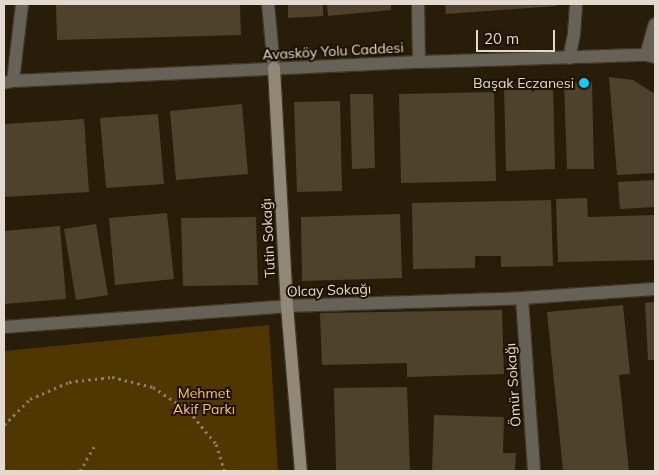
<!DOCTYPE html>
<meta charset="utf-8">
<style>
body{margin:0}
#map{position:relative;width:659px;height:475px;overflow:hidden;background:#281d08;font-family:Mulish,sans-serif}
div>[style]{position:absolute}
.green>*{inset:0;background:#503700}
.building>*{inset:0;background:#4e422d}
.path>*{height:3px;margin-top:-1.5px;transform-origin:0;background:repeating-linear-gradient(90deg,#867d6c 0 2.5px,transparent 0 6.5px)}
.roads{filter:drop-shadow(1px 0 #423724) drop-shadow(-1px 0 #423724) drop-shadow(0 1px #423724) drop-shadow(0 -1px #423724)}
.service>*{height:12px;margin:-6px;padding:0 6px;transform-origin:6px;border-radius:6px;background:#676258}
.minor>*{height:12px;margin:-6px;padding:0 6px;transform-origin:6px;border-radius:6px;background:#676258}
.tertiary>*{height:12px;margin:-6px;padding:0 6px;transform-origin:6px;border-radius:6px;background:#676258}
.secondary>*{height:12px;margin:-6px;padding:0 6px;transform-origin:6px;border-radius:6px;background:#918878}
.dots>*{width:14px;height:14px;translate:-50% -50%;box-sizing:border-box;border:2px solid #1e1302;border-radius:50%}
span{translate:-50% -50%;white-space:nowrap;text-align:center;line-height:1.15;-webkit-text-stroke:4px #1e1302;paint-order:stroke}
.street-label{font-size:14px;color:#e2dace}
.poi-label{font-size:14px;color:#e2dace}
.right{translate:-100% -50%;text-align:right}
.park-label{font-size:14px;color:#f9c465}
.frame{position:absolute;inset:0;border:5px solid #e2dace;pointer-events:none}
.scale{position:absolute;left:476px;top:30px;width:79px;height:22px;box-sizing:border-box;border:2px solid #e2dace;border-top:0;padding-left:6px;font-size:15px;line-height:18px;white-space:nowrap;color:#e2dace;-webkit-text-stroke:4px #1e1302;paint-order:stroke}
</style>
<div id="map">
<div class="green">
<div style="clip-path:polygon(269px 325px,278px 471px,4px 471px,4px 351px)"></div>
</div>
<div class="building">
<div style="clip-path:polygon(56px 4px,240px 4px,241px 35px,57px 40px)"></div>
<div style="clip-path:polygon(288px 4px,323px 4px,323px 16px,288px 18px)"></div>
<div style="clip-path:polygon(327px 4px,391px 4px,391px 10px,328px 16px)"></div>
<div style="clip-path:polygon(445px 4px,556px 4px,556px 6px,446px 14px)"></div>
<div style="clip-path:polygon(609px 77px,633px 80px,655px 94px,655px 173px,617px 175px)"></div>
<div style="clip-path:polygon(592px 82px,594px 169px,567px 169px,564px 83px)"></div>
<div style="clip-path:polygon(553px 85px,555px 169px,506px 171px,504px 86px)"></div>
<div style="clip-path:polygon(494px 92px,496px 181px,401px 183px,399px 94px)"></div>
<div style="clip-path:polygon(350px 94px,373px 94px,375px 168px,352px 169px)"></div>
<div style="clip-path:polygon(340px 101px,342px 191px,297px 192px,294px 102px)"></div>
<div style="clip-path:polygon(242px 104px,248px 174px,176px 180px,170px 111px)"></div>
<div style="clip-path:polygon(158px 114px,164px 184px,106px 188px,100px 118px)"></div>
<div style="clip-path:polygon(84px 119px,89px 192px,4px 197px,4px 124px)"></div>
<div style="clip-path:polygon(655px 180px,655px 207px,620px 209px,618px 182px)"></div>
<div style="clip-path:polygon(587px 198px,588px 217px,655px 215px,655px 260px,558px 262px,556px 199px)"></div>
<div style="clip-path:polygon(551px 200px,553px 266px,501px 267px,501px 256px,475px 256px,475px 268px,413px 269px,412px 203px)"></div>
<div style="clip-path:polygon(167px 213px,174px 279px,115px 285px,109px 218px)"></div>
<div style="clip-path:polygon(400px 214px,402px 278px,302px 281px,301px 217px)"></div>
<div style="clip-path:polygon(256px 217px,258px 285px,183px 286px,181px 218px)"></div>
<div style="clip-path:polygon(96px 224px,108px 295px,76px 300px,64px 229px)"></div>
<div style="clip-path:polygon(60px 226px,66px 299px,4px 304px,4px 231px)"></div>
<div style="clip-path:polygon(655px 302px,655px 360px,648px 360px,645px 303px)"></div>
<div style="clip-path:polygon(623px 305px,630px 374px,619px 375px,629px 471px,563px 471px,547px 312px)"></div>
<div style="clip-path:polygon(502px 310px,504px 374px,407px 377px,407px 363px,322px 365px,320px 313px)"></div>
<div style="clip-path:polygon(407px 387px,410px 471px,336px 471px,334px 388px)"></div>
<div style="clip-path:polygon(434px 415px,504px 417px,503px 453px,516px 453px,515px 471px,432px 471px)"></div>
</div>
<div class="path">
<div style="left:4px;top:425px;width:37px;rotate:-45deg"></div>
<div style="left:30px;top:399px;width:43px;rotate:-23.6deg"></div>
<div style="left:69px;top:382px;width:43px;rotate:-6.6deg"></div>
<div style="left:112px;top:377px;width:42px;rotate:13.7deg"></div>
<div style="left:153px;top:387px;width:43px;rotate:33.7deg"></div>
<div style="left:189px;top:411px;width:43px;rotate:50.7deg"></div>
<div style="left:216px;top:444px;width:28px;rotate:72deg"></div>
<div style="left:80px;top:471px;width:28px;rotate:-60deg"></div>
<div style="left:174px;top:471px;width:2px"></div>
</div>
<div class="roads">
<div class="service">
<div style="left:646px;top:55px;width:32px;rotate:-74deg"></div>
</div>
<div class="minor">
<div style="left:268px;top:4px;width:64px;rotate:84.6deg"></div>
<div style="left:418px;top:4px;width:58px;rotate:89deg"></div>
<div style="left:569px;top:58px;width:25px;rotate:-78deg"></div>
<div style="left:574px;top:34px;width:30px;rotate:-86deg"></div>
<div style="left:13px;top:81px;width:78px;rotate:-83.3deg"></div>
<div style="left:522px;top:298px;width:173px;rotate:86deg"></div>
</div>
<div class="tertiary">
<div style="left:4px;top:83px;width:9px;rotate:-13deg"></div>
<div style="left:13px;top:81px;width:406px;rotate:-2.7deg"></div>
<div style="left:419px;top:62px;width:227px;rotate:-1.8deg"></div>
<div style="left:646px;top:55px;width:9px;rotate:13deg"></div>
<div style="left:4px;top:327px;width:284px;rotate:-4.2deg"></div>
<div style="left:287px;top:306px;width:235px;rotate:-1.9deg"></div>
<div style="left:522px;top:298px;width:133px;rotate:-3.9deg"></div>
</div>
<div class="secondary">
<div style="left:274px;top:68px;width:238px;rotate:86.9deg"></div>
<div style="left:287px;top:306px;width:166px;rotate:85.2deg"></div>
</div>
</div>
<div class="dots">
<div style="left:584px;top:83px;background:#13cafb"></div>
</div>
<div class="street-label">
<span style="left:333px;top:51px;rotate:-3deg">Avasköy Yolu Caddesi</span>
<span style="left:268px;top:238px;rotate:-93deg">Tutin Sokağı</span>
<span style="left:329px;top:290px;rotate:-2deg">Olcay Sokağı</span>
<span style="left:513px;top:385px;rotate:-94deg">Ömür Sokağı</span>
</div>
<div class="poi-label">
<span class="right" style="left:574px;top:83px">Başak Eczanesi</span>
</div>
<div class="park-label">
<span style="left:204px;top:401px">Mehmet<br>Akif Parkı</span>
</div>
<div class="frame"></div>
<div class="scale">20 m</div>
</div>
